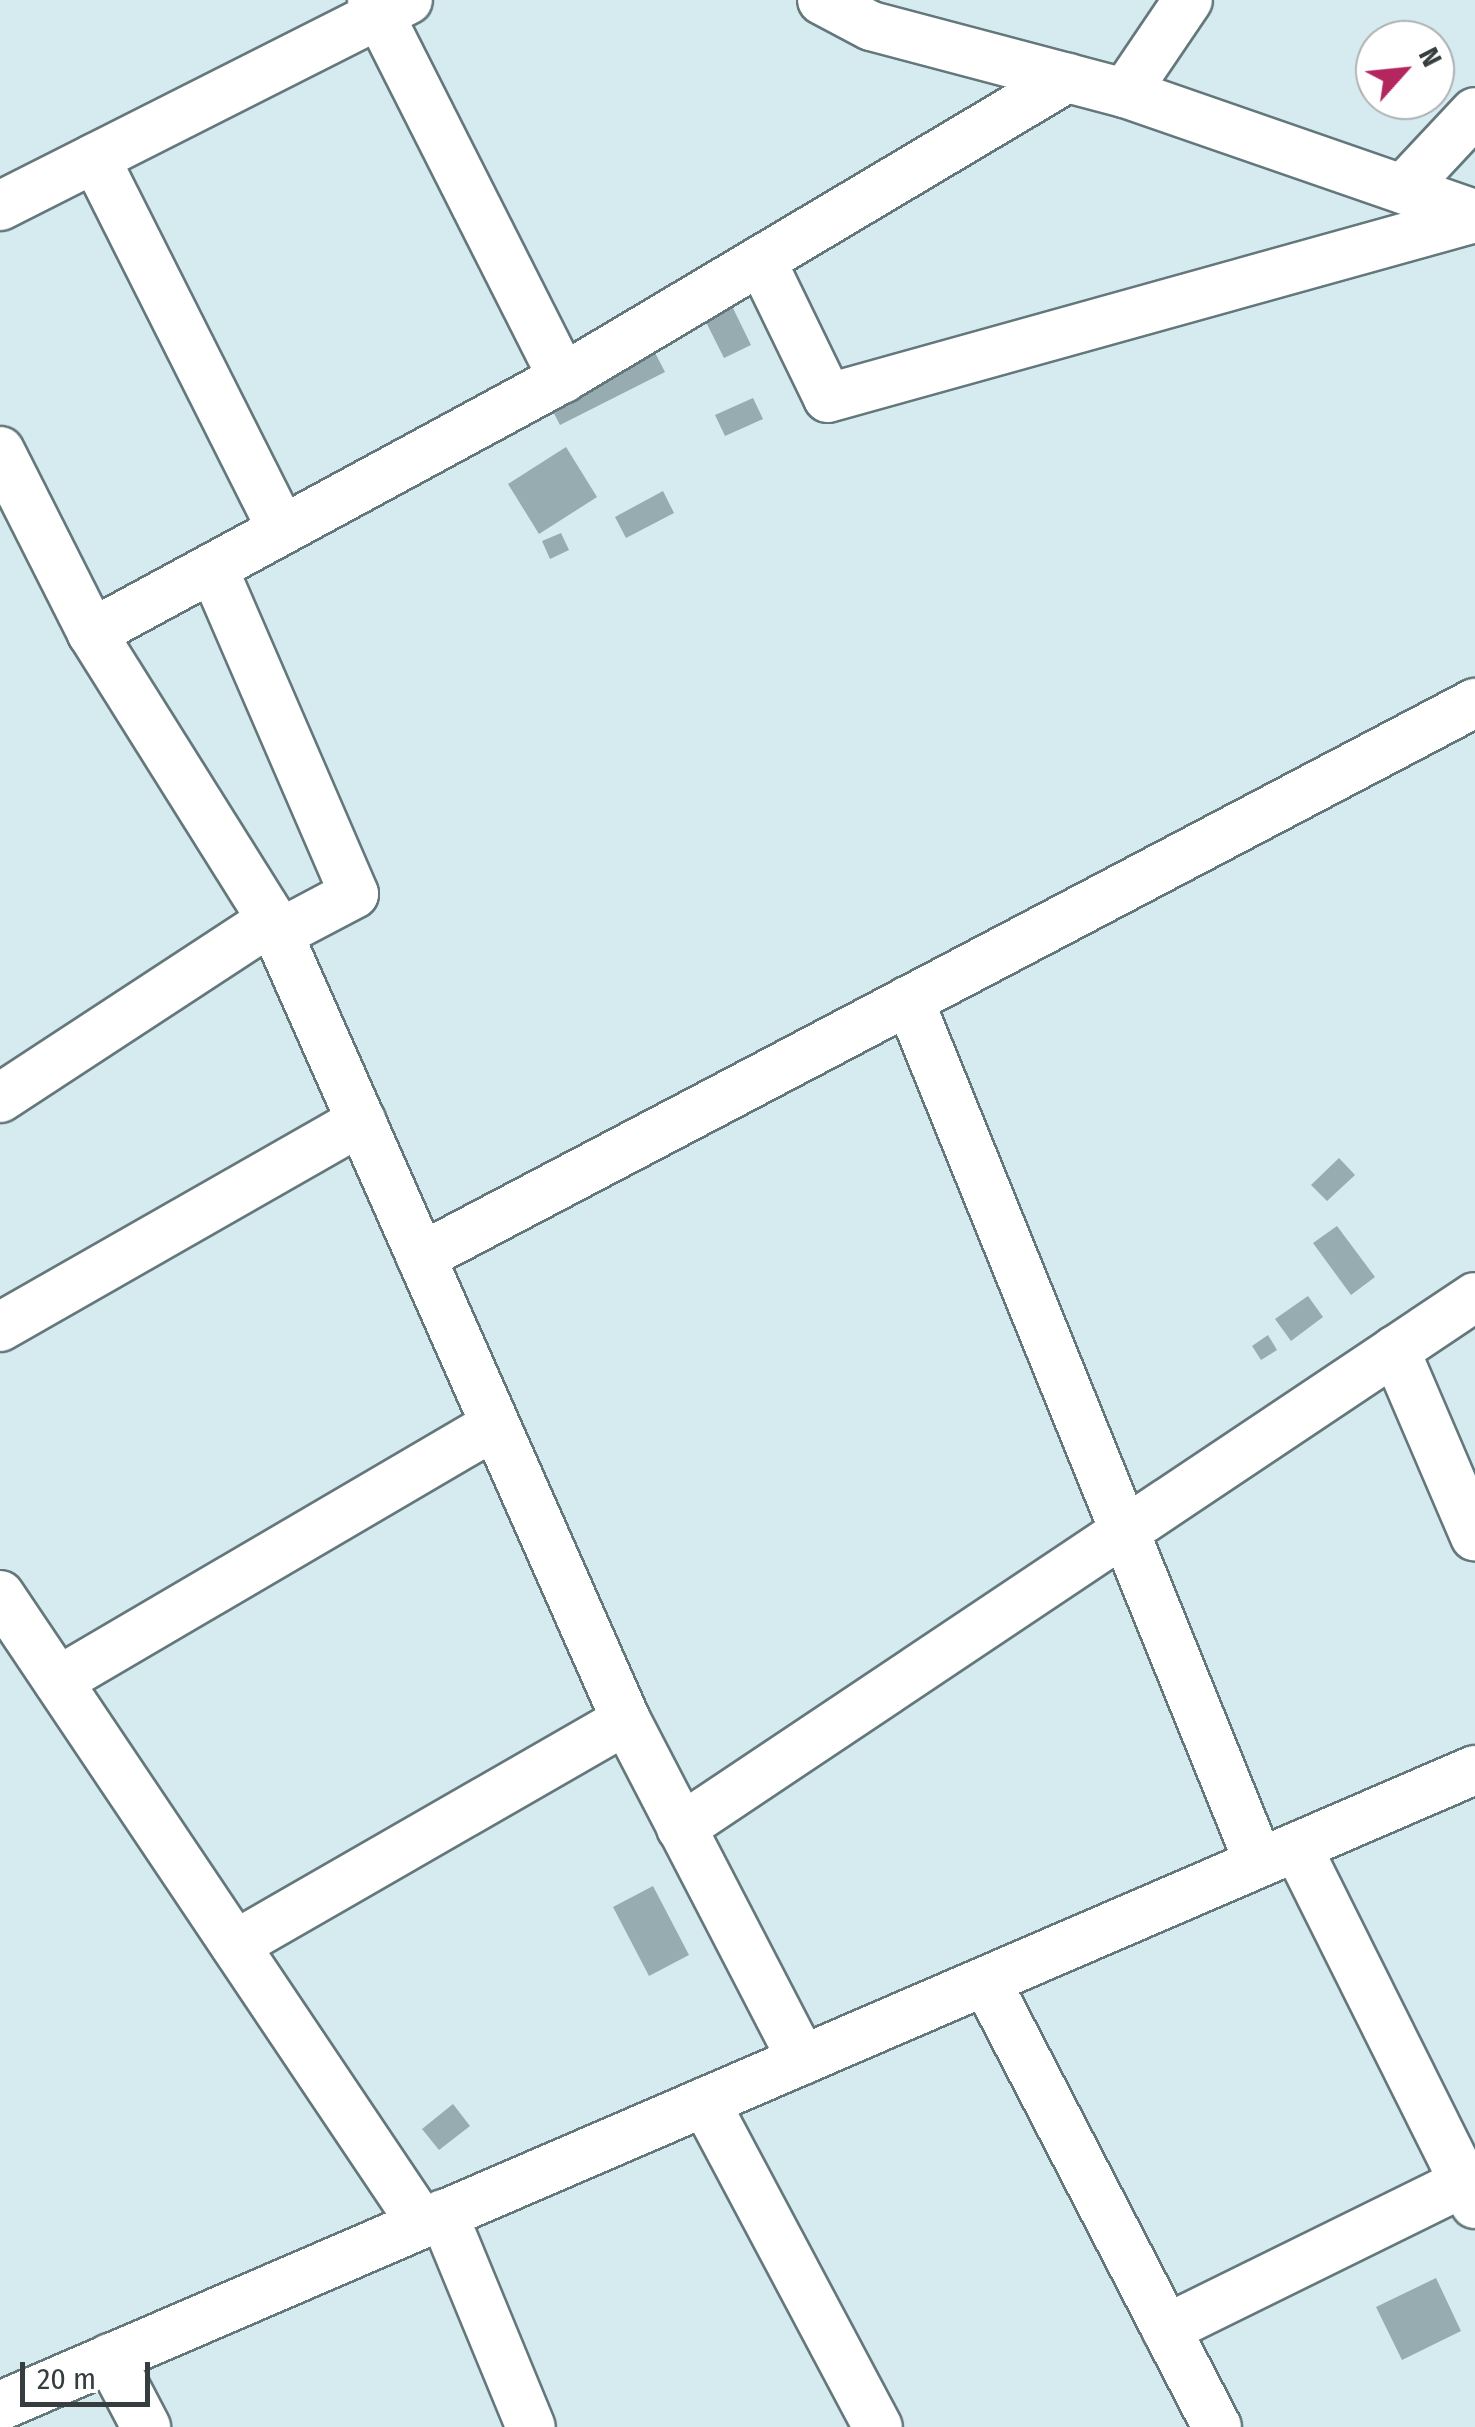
<!DOCTYPE html>
<style>
body{margin:0}
#map{position:relative;width:1475px;height:2427px;overflow:hidden;background:#d6ebf0;font-family:"Fira Sans Condensed",sans-serif}
div>[style]{position:absolute}
.building>*{inset:0;background:#97acb0}
.roads{filter:drop-shadow(2px 0 #64787c) drop-shadow(-2px 0 #64787c) drop-shadow(0 2px #64787c) drop-shadow(0 -2px #64787c)}
.street>*{height:48px;margin:-24px;padding:0 24px;transform-origin:24px;border-radius:24px;background:#fff}
span{translate:-50% -50%;white-space:nowrap;text-align:center;line-height:1.15;-webkit-text-stroke:8px #fff;paint-order:stroke}
.north{position:absolute;left:1355px;top:20px;width:100px;height:100px;box-sizing:border-box;background:#fff;border:2px solid #aeb1b2;border-radius:50%;rotate:63deg;font-size:28px;font-weight:700;line-height:40px;text-align:center;color:#353d3f}
.north::after{content:'';display:block;margin:auto;width:35px;height:45px;background:#b3265e;clip-path:polygon(50% 0,100% 100%,50% 72%,0 100%)}
.scale{position:absolute;left:20px;top:2362px;width:130px;height:45px;box-sizing:border-box;border:5px solid #353d3f;border-top:0;padding-left:12px;font-size:30px;line-height:35px;white-space:nowrap;color:#353d3f;-webkit-text-stroke:8px #fff;paint-order:stroke}
</style>
<div id="map">
<div class="building">
<div style="clip-path:polygon(731px 304px,751px 345px,724px 358px,704px 318px)"></div>
<div style="clip-path:polygon(651px 345px,665px 372px,560px 425px,546px 398px)"></div>
<div style="clip-path:polygon(753px 398px,763px 419px,725px 436px,715px 415px)"></div>
<div style="clip-path:polygon(566px 447px,597px 497px,539px 534px,508px 484px)"></div>
<div style="clip-path:polygon(663px 491px,674px 513px,626px 538px,615px 517px)"></div>
<div style="clip-path:polygon(561px 533px,569px 550px,550px 559px,542px 541px)"></div>
<div style="clip-path:polygon(1339px 1158px,1355px 1175px,1327px 1201px,1311px 1185px)"></div>
<div style="clip-path:polygon(1337px 1226px,1375px 1277px,1351px 1295px,1313px 1243px)"></div>
<div style="clip-path:polygon(1308px 1296px,1323px 1317px,1291px 1341px,1275px 1319px)"></div>
<div style="clip-path:polygon(1268px 1335px,1277px 1350px,1261px 1360px,1252px 1346px)"></div>
<div style="clip-path:polygon(653px 1886px,689px 1955px,649px 1976px,613px 1907px)"></div>
<div style="clip-path:polygon(453px 2104px,470px 2126px,439px 2150px,422px 2129px)"></div>
<div style="clip-path:polygon(1436px 2278px,1461px 2331px,1402px 2360px,1376px 2307px)"></div>
</div>
<div class="roads">
<div class="street">
<div style="left:372px;top:0;width:424px;rotate:63.2deg"></div>
<div style="left:822px;top:0;width:55px;rotate:28deg"></div>
<div style="left:871px;top:26px;width:263px;rotate:14.8deg"></div>
<div style="left:1125px;top:93px;width:370px;rotate:19.1deg"></div>
<div style="left:1125px;top:93px;width:112px;rotate:-55.9deg"></div>
<div style="left:95px;top:158px;width:416px;rotate:63.3deg"></div>
<div style="left:1403px;top:189px;width:105px;rotate:-46.9deg"></div>
<div style="left:0;top:206px;width:457px;rotate:-26.8deg"></div>
<div style="left:761px;top:260px;width:153px;rotate:64.1deg"></div>
<div style="left:828px;top:398px;width:672px;rotate:-15.55deg"></div>
<div style="left:0;top:451px;width:204px;rotate:63.2deg"></div>
<div style="left:92px;top:633px;width:339px;rotate:57.9deg"></div>
<div style="left:272px;top:920px;width:875px;rotate:66.13deg"></div>
<div style="left:626px;top:1720px;width:383px;rotate:62.6deg"></div>
<div style="left:213px;top:568px;width:355px;rotate:66.6deg"></div>
<div style="left:354px;top:894px;width:86px;rotate:152.2deg"></div>
<div style="left:92px;top:633px;width:536px;rotate:-28.43deg"></div>
<div style="left:563px;top:378px;width:587px;rotate:-30.76deg"></div>
<div style="left:909px;top:1000px;width:931px;rotate:67.92deg"></div>
<div style="left:0;top:1098px;width:325px;rotate:-33.2deg"></div>
<div style="left:421px;top:1257px;width:1191px;rotate:-27.73deg"></div>
<div style="left:0;top:1327px;width:416px;rotate:-29.7deg"></div>
<div style="left:1395px;top:1350px;width:203px;rotate:66.8deg"></div>
<div style="left:0;top:1595px;width:757px;rotate:56.14deg"></div>
<div style="left:58px;top:1681px;width:506px;rotate:-30.36deg"></div>
<div style="left:681px;top:1828px;width:955px;rotate:-33.77deg"></div>
<div style="left:1297px;top:1847px;width:399px;rotate:63.5deg"></div>
<div style="left:235px;top:1945px;width:451px;rotate:-29.9deg"></div>
<div style="left:986px;top:1981px;width:502px;rotate:62.62deg"></div>
<div style="left:705px;top:2102px;width:368px;rotate:62deg"></div>
<div style="left:443px;top:2214px;width:230px;rotate:67.6deg"></div>
<div style="left:1166px;top:2329px;width:344px;rotate:-26.2deg"></div>
<div style="left:110px;top:2358px;width:78px;rotate:62.4deg"></div>
<div style="left:0;top:2406px;width:1606px;rotate:-23.33deg"></div>
</div>
</div>
<div class="north">N</div>
<div class="scale">20 m</div>
</div>
